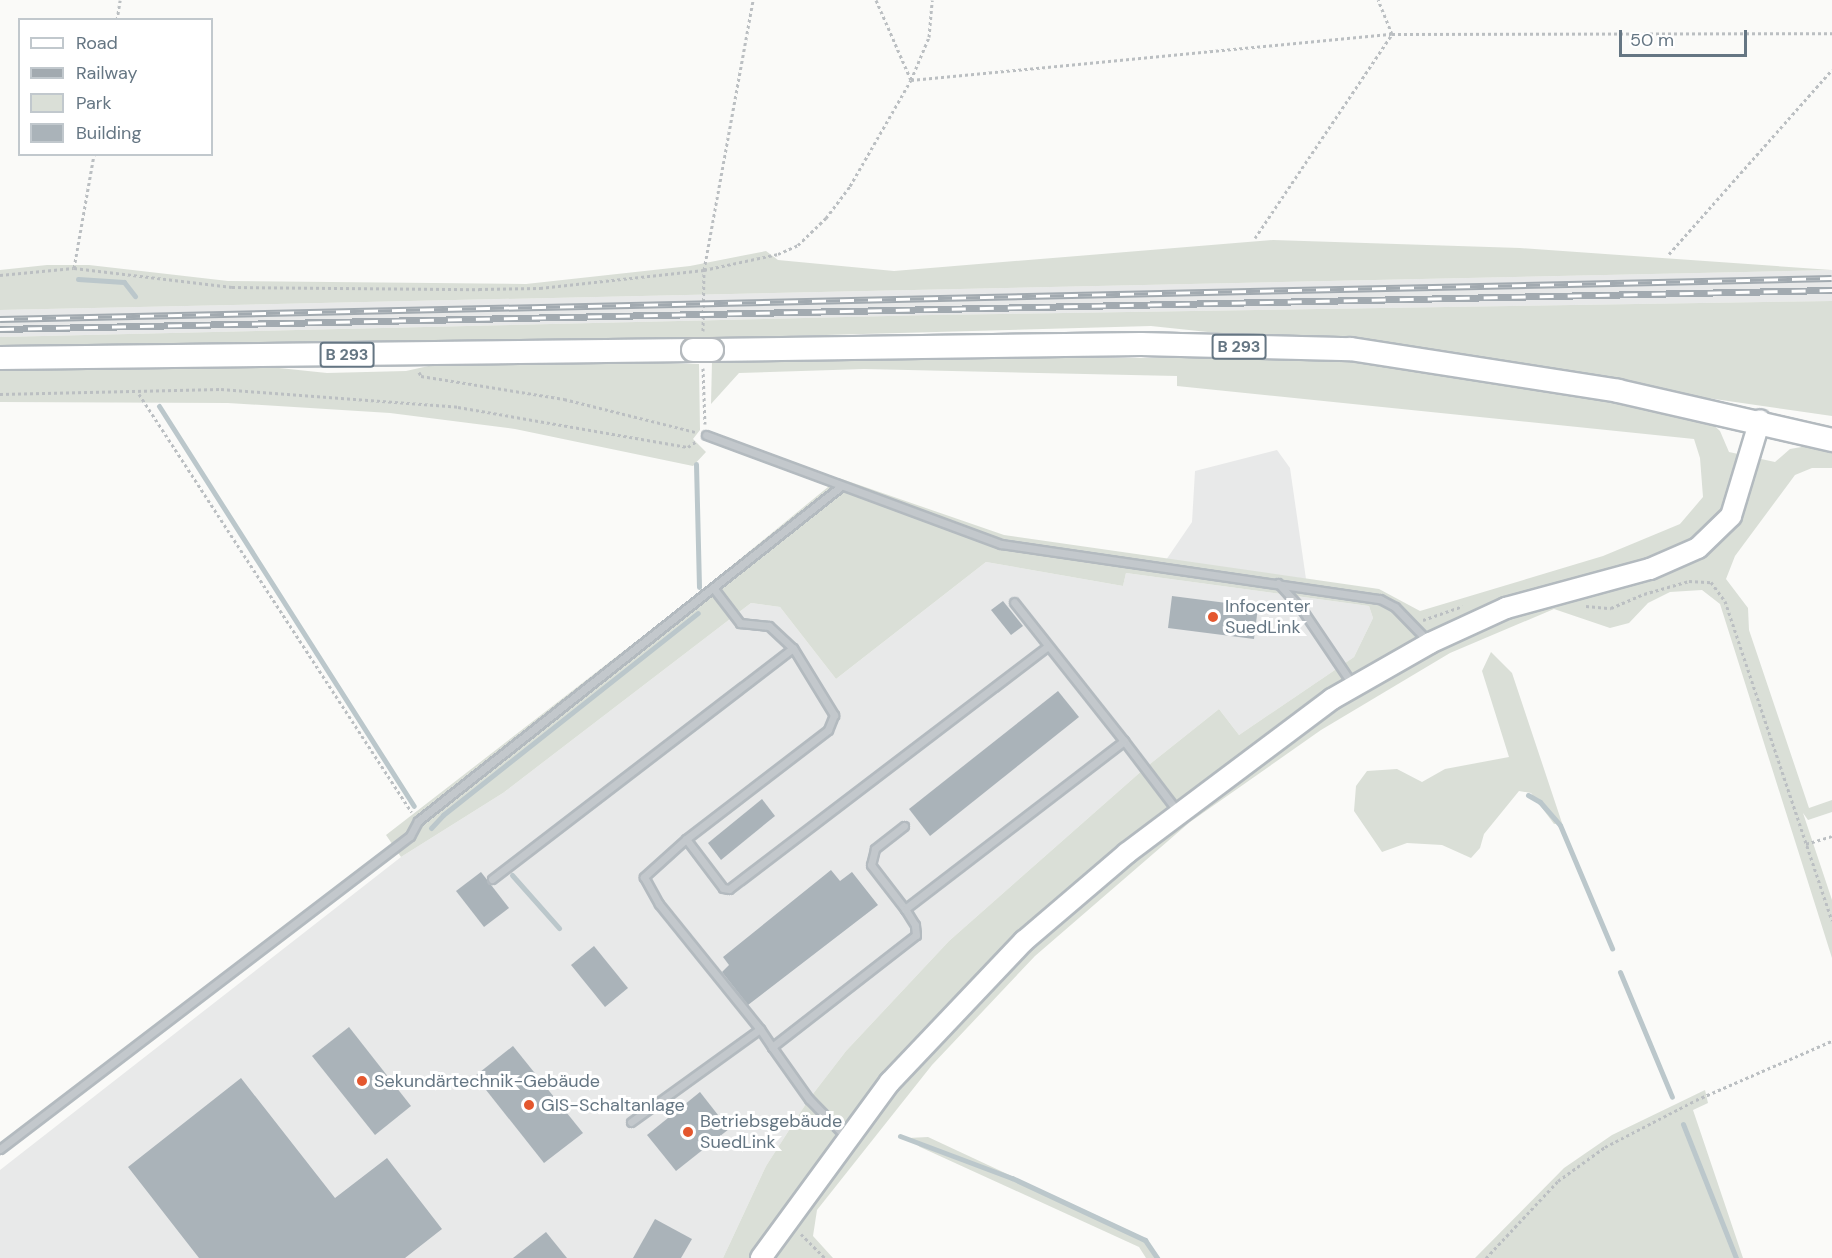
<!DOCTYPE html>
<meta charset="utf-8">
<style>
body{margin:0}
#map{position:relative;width:1832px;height:1258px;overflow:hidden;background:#fafaf8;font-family:"DM Sans",sans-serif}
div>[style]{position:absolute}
.built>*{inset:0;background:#e8e9e9}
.green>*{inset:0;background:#dadfd7}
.stream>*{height:5px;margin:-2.5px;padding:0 2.5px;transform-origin:2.5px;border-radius:2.5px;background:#bbc7cb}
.building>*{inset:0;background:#aab3b9}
.path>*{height:3px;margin-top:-1.5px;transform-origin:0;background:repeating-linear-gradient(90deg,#bbbfc2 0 3px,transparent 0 6px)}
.roads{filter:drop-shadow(2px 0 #b3babf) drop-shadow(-2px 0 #b3babf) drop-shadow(0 2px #b3babf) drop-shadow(0 -2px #b3babf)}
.lane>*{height:7px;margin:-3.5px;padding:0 3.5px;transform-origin:3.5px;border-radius:3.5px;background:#c3c8cc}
.secondary>*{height:20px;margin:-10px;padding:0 10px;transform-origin:10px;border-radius:10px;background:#fff}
.primary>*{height:22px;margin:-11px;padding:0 11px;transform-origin:11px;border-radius:11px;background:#fff}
.rail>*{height:7px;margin-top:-3.5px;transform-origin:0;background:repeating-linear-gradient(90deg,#fff 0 14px,#a2aab0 0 28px);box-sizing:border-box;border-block:2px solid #a2aab0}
.bridges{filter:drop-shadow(2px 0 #b5babe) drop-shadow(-2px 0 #b5babe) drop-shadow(0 2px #b5babe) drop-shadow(0 -2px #b5babe)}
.primary-bridge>*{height:22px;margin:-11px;padding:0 11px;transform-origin:11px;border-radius:11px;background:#fff}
.dots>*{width:16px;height:16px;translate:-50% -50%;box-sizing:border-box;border:3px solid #fff;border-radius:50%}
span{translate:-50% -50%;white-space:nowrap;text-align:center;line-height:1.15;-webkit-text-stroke:6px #fff;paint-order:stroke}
.shield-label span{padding:2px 4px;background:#fff;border:2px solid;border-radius:4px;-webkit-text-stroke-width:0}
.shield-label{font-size:16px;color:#657683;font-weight:700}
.poi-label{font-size:18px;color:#657683}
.left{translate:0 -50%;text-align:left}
.legend{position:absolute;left:18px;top:18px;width:195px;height:138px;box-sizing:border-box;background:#fff;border:2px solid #c1c8cd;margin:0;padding:8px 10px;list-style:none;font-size:18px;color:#657683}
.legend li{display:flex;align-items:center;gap:12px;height:30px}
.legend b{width:30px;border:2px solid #c1c8cd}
.scale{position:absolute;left:1619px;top:30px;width:128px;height:27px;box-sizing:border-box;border:3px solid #657683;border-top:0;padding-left:8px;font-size:18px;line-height:21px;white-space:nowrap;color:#657683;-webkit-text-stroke:4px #fff;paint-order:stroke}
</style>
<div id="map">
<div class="built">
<div style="clip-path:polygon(1832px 270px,1832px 301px,930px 315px,0 337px,0 310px)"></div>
<div style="clip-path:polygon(1277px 450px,1290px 468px,1306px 579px,1166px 560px,1192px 522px,1195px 471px)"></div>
<div style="clip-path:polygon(986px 562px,1123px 586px,1126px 573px,1369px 606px,1373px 618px,1354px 657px,1239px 735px,1219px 709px,1145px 768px,949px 941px,846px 1051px,809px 1099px,766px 1166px,723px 1258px,0 1258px,0 1170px,401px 857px,503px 793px,751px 603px,780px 607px,836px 679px)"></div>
</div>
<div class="green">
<div style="clip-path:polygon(1273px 240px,1520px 248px,1832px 270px,0 310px,0 270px,47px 265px,89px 265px,228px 281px,526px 284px,690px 266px,766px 251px,778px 260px,894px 271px)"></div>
<div style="clip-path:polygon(1832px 301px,1832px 416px,1361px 348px,1151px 326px,643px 340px,0 347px,0 337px,930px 315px)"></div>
<div style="clip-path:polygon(927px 358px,1330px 358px,1605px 396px,1707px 419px,1720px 431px,1729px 452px,1775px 462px,1790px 449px,1813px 445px,1832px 449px,1832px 468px,1812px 468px,1795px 475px,1735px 556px,1726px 579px,1748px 608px,1749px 630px,1809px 808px,1832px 800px,1832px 812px,1808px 820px,1803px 813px,1832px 900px,1832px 958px,1720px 604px,1702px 590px,1670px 592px,1648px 603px,1629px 623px,1610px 628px,1554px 609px,1450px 653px,1321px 730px,1190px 822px,1035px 956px,932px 1065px,817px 1210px,813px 1236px,833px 1258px,723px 1258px,766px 1166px,809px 1099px,846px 1051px,949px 941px,1145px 768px,1219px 709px,1239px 735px,1354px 657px,1373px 618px,1369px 606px,1126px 573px,1123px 586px,986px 562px,836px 679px,780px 607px,751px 603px,503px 793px,401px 857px,386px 835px,696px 595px,839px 478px,1004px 535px,1379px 589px,1420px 611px,1603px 556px,1680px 524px,1703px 497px,1700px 458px,1694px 439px,1177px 386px,1177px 376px,864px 369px,739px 373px,711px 404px,712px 361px)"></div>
<div style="clip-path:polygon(587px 361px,699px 364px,700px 430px,693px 439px,706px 452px,693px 466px,515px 429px,390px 413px,228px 403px,0 402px,0 367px,260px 366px,327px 373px,406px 371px,433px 365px)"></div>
<div style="clip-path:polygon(1491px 652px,1512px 673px,1562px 823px,1554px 824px,1531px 793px,1519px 791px,1484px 834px,1480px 848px,1471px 858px,1442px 845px,1407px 843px,1382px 852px,1354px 811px,1356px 786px,1367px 771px,1397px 769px,1422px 782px,1445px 769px,1509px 757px,1482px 671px)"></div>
<div style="clip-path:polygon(1705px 1090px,1708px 1103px,1693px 1110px,1743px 1258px,1475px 1258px,1564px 1168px,1612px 1135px)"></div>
<div style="clip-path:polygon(928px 1137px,1145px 1238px,1160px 1258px,1146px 1258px,1139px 1247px,920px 1147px,908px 1138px)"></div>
</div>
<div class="stream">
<div style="left:78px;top:279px;width:46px;rotate:3.7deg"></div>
<div style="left:124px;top:282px;width:18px;rotate:52deg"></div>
<div style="left:159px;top:406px;width:474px;rotate:57.5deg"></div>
<div style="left:696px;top:464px;width:123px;rotate:88.6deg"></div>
<div style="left:1528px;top:795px;width:14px;rotate:30deg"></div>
<div style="left:1540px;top:802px;width:30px;rotate:49deg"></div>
<div style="left:1560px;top:825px;width:134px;rotate:67.1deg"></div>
<div style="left:431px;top:828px;width:18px;rotate:-47deg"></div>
<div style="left:443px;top:815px;width:325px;rotate:-38.4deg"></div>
<div style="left:512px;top:875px;width:71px;rotate:48.4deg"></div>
<div style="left:1620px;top:972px;width:135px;rotate:67.4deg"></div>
<div style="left:1683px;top:1124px;width:144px;rotate:68.4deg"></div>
<div style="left:900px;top:1136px;width:120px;rotate:20.6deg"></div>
<div style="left:1012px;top:1178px;width:147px;rotate:25deg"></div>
<div style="left:1145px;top:1240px;width:22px;rotate:56deg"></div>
</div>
<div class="building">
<div style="clip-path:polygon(1172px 596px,1258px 607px,1254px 639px,1168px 628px)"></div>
<div style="clip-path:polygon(1003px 601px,1023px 626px,1011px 635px,991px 610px)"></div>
<div style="clip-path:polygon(1058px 691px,1079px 717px,930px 836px,909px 809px)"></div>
<div style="clip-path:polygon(762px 799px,775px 816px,721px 860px,708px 843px)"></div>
<div style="clip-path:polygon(831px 870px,840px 881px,852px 872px,878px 905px,748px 1005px,722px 972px,729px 965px,723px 957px)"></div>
<div style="clip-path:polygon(481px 872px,509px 908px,484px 927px,456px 891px)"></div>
<div style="clip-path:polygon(594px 946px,628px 988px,605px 1007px,571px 965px)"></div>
<div style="clip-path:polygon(349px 1027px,411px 1106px,375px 1135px,312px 1056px)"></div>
<div style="clip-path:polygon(513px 1046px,583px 1133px,544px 1163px,475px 1076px)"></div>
<div style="clip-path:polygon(241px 1078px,335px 1198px,387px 1158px,442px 1229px,405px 1258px,199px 1258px,128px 1167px)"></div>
<div style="clip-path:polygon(700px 1092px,729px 1129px,676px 1171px,647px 1135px)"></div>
<div style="clip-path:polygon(655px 1219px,692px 1239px,681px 1258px,633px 1258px)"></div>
<div style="clip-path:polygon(546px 1232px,567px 1258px,513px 1258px)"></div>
</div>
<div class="path">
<div style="left:876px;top:0;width:87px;rotate:66.4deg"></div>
<div style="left:911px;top:80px;width:47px;rotate:-67.3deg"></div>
<div style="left:929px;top:37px;width:37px;rotate:-85deg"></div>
<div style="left:117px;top:20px;width:20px;rotate:-81deg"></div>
<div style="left:1255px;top:238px;width:246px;rotate:-56.1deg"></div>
<div style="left:1392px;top:34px;width:37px;rotate:-112deg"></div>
<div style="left:1669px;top:254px;width:246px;rotate:-48.5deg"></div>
<div style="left:74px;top:268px;width:116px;rotate:-80deg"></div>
<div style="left:0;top:275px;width:74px;rotate:-5.4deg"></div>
<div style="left:74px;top:268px;width:159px;rotate:6.9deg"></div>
<div style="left:232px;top:287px;width:247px;rotate:0.5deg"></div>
<div style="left:479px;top:289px;width:61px;rotate:-0.9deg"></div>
<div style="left:540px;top:288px;width:165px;rotate:-6.3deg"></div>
<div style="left:704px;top:270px;width:76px;rotate:-12.2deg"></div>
<div style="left:778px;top:254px;width:22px;rotate:-24deg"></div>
<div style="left:798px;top:245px;width:39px;rotate:-44deg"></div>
<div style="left:826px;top:218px;width:40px;rotate:-53deg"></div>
<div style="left:850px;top:186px;width:122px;rotate:-60.1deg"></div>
<div style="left:911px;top:80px;width:483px;rotate:-5.5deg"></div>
<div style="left:1392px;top:34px;width:440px;rotate:-0.1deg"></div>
<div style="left:703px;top:331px;width:61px;rotate:-89.1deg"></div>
<div style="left:704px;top:270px;width:274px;rotate:-79.7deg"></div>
<div style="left:703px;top:368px;width:56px;rotate:88deg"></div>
<div style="left:419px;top:372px;width:4px;rotate:63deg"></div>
<div style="left:421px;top:376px;width:145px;rotate:9.1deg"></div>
<div style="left:564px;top:399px;width:135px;rotate:14.1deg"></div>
<div style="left:0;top:394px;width:221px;rotate:-1.3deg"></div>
<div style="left:221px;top:389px;width:238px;rotate:4.3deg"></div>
<div style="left:458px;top:407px;width:233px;rotate:9.9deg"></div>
<div style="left:688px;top:447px;width:11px;rotate:-34deg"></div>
<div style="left:139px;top:394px;width:499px;rotate:56.9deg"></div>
<div style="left:1586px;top:606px;width:25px;rotate:5deg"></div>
<div style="left:1611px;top:608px;width:36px;rotate:-23deg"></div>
<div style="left:1644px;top:594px;width:47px;rotate:-16.1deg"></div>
<div style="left:1689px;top:581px;width:22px;rotate:3deg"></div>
<div style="left:1711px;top:582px;width:24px;rotate:54deg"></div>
<div style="left:1725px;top:601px;width:337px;rotate:71.5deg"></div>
<div style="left:1423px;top:620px;width:42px;rotate:-19.3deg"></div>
<div style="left:1806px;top:844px;width:27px;rotate:-17deg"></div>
<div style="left:801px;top:1234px;width:34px;rotate:45deg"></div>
<div style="left:1486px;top:1258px;width:105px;rotate:-46.9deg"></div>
<div style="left:1558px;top:1181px;width:58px;rotate:-35.9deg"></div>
<div style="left:1605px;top:1147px;width:102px;rotate:-27.3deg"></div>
<div style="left:1696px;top:1100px;width:148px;rotate:-23.5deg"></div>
</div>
<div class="roads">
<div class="lane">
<div style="left:706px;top:435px;width:314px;rotate:20.3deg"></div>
<div style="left:1001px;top:544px;width:383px;rotate:8.3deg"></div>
<div style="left:1380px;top:599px;width:17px;rotate:28deg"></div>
<div style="left:1395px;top:607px;width:47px;rotate:45.9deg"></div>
<div style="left:1278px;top:583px;width:38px;rotate:48deg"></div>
<div style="left:1303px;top:611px;width:89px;rotate:56deg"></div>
<div style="left:714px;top:589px;width:43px;rotate:52.6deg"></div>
<div style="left:740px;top:623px;width:29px;rotate:6deg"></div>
<div style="left:769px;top:626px;width:33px;rotate:43deg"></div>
<div style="left:1124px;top:741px;width:89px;rotate:52.7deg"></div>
<div style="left:904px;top:826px;width:37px;rotate:142deg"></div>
<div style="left:875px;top:849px;width:16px;rotate:104deg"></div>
<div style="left:871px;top:865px;width:56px;rotate:52.3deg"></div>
<div style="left:686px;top:839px;width:61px;rotate:52.9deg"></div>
<div style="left:723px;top:888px;width:6px;rotate:9deg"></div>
<div style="left:729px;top:889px;width:401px;rotate:-37.3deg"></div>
<div style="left:492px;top:879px;width:379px;rotate:-37.5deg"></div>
<div style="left:793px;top:648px;width:79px;rotate:58.5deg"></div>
<div style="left:834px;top:715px;width:16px;rotate:112deg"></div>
<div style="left:828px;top:730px;width:179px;rotate:142.5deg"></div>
<div style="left:686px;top:839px;width:57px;rotate:137.9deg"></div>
<div style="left:644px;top:877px;width:31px;rotate:61deg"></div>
<div style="left:659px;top:904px;width:161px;rotate:51.1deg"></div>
<div style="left:772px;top:1047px;width:64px;rotate:54.6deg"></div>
<div style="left:809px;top:1099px;width:54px;rotate:45.7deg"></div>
<div style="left:631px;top:1122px;width:159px;rotate:-35.8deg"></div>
<div style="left:760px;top:1029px;width:22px;rotate:56deg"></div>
<div style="left:772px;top:1047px;width:182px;rotate:-37.9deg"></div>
<div style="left:916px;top:935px;width:10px;rotate:-96deg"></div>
<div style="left:915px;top:925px;width:19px;rotate:-122deg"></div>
<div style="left:905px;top:909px;width:276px;rotate:-37.5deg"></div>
<div style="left:1124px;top:741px;width:177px;rotate:-128.4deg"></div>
<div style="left:0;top:1149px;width:516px;rotate:-37.36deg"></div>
<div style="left:410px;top:836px;width:17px;rotate:-62deg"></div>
<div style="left:418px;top:821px;width:538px;rotate:-38.36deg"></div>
</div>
<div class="secondary">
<div style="left:761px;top:1258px;width:218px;rotate:-53.8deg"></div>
<div style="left:890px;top:1082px;width:195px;rotate:-46.5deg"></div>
<div style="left:1024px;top:941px;width:135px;rotate:-40.5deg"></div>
<div style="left:1127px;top:853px;width:256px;rotate:-36.9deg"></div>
<div style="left:1332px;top:699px;width:113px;rotate:-29.7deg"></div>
<div style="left:1430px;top:643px;width:84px;rotate:-24.7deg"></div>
<div style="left:1506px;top:608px;width:149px;rotate:-15.2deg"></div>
<div style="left:1650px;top:569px;width:52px;rotate:-23.6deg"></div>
<div style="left:1698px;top:548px;width:46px;rotate:-44.1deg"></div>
<div style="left:1731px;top:516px;width:100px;rotate:-73.2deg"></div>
</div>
<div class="primary">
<div style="left:712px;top:350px;width:429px;rotate:-0.8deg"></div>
<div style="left:1141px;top:344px;width:210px;rotate:1.4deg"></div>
<div style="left:1351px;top:349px;width:270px;rotate:8.9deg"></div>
<div style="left:1618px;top:391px;width:220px;rotate:12.9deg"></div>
<div style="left:0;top:358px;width:693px;rotate:-0.66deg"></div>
</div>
</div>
<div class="rail">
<div style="left:0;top:319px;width:1832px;rotate:-1.28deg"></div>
<div style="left:0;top:329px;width:1832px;rotate:-1.22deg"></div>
</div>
<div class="bridges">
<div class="primary-bridge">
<div style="left:693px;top:350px;width:19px"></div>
</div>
</div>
<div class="dots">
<div style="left:1213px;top:617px;background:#e4572e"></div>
<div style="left:362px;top:1081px;background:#e4572e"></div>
<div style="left:529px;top:1105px;background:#e4572e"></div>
<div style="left:688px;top:1132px;background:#e4572e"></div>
</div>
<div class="shield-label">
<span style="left:1239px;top:347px">B 293</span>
<span style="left:347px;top:355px">B 293</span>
</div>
<div class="poi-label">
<span class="left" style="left:1225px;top:617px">Infocenter<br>SuedLink</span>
<span class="left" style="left:374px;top:1081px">Sekundärtechnik-Gebäude</span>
<span class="left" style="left:541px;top:1105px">GIS-Schaltanlage</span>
<span class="left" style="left:700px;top:1132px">Betriebsgebäude<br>SuedLink</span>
</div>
<ul class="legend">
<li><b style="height:8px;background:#fff"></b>Road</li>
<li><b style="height:8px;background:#a2aab0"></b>Railway</li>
<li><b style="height:16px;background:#dadfd7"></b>Park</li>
<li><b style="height:16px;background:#aab3b9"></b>Building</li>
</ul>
<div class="scale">50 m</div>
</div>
